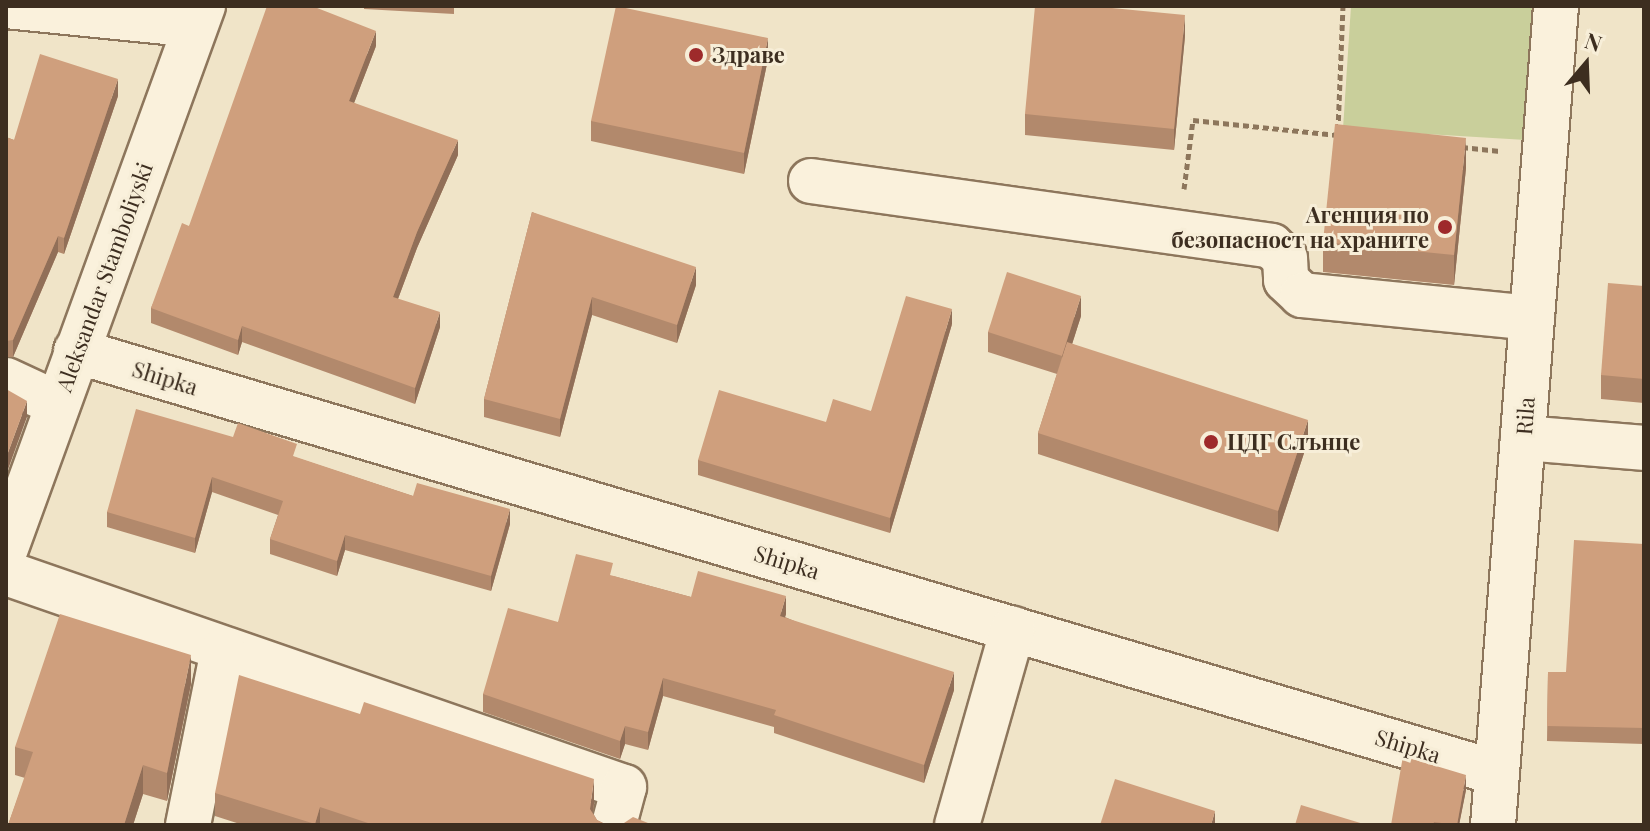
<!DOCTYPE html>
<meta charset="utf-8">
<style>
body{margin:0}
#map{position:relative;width:1650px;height:831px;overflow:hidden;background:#f0e4c8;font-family:"Playfair Display",serif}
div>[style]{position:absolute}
.green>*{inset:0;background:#c9cf9b}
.path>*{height:5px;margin-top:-2.5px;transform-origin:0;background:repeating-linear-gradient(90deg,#8d765c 0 6px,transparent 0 10px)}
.roads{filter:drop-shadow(2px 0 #8d765c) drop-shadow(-2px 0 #8d765c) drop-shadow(0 2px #8d765c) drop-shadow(0 -2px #8d765c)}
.minor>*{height:44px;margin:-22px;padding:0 22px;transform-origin:22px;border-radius:22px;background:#faf1dc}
.wall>*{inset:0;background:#b2896c}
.shaded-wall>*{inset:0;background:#916f58}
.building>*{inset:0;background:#cf9f7d}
.dots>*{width:22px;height:22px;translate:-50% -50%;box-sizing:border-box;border:4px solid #f7eed8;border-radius:50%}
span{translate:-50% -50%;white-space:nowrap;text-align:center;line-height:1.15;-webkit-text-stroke:6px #f7eed8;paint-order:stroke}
.poi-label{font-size:22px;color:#3d2e20;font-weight:700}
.left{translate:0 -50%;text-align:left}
.right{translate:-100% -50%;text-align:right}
.street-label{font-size:22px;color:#3d2e20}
.frame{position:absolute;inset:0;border:8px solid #3d2e20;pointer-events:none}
.north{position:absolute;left:1546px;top:24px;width:80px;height:80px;-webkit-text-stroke:6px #f7eed8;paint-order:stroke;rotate:19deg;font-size:22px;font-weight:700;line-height:32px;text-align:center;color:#3d2e20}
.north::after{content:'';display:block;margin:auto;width:28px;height:36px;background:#3d2e20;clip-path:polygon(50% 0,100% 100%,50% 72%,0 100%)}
</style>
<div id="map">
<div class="green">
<div style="clip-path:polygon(1351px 6px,1535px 6px,1526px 140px,1343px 129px)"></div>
</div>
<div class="path">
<div style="left:1338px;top:130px;width:124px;rotate:-87.7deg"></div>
<div style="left:1462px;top:147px;width:38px;rotate:6deg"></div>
<div style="left:1184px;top:189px;width:70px;rotate:-82.6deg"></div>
<div style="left:1193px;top:120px;width:145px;rotate:5.9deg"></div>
</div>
<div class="roads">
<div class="minor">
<div style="left:6px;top:6px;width:190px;rotate:5.7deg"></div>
<div style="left:811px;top:181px;width:465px;rotate:8deg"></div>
<div style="left:1271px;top:246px;width:18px;rotate:41deg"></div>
<div style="left:1285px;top:258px;width:22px;rotate:87deg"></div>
<div style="left:1286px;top:280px;width:22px;rotate:43deg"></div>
<div style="left:1302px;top:295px;width:231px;rotate:5.7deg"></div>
<div style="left:76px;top:351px;width:1482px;rotate:16.54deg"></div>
<div style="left:6px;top:380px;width:57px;rotate:24.8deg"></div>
<div style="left:1523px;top:438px;width:121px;rotate:4.7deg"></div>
<div style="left:6px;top:548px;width:577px;rotate:-70.03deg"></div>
<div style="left:6px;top:573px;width:654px;rotate:19.1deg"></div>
<div style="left:624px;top:787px;width:39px;rotate:105deg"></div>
<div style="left:188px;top:825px;width:178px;rotate:-78.7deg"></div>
<div style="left:957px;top:825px;width:204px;rotate:-74.1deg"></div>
<div style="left:1493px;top:825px;width:821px;rotate:-85.6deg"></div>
</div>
</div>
<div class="wall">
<div style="clip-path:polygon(364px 6px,454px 6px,454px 14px,364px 9px)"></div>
<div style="clip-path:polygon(1185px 36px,1174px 150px,1025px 135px,1025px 114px)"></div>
<div style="clip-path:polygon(376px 46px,354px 103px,458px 155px,417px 248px,398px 299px,440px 327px,415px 404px,242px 342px,238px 355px,151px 323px,151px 308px,189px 226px)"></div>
<div style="clip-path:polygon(768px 59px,744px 174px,591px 141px,591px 121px)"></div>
<div style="clip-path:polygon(118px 96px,64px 254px,58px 252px,13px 357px,6px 357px,6px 137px,14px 140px)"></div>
<div style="clip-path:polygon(1466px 168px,1454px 285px,1323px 272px,1323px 242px)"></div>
<div style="clip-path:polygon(532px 212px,696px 285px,677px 343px,592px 315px,560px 437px,484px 417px,484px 399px)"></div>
<div style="clip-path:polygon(1644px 286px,1644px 403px,1601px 399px,1601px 375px)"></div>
<div style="clip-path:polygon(1081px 316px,1072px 344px,1308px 441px,1278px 532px,1038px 454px,1038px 433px,1057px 374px,988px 352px,988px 332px)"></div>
<div style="clip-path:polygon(952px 324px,890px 533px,698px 475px,698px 460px,826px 422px,871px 411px)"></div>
<div style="clip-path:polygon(233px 437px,413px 496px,510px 524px,491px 591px,345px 550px,337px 576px,270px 554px,270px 539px,278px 515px,212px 492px,195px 553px,107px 527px,107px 512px)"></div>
<div style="clip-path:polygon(1644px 544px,1644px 744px,1547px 741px,1548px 672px,1566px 672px)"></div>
<div style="clip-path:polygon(613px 576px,691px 597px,786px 614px,785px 617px,954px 690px,924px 783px,774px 733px,774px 727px,663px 696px,648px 750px,625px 744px,620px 759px,483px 712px,483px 694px,558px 622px)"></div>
<div style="clip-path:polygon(191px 684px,167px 801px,143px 794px,133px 825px,8px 825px,25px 778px,15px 775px,15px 747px)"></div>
<div style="clip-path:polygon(1466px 790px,1459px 825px,1391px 825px)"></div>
<div style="clip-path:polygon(215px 793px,594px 803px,593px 813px,597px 820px,607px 825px,243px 825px,215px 816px)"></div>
</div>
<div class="shaded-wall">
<div style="clip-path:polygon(1185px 15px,1185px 36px,1174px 150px,1174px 129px)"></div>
<div style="clip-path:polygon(376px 31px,376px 46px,349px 116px,349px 101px)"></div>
<div style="clip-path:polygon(768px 38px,768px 59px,744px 174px,744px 153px)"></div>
<div style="clip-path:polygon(118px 79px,118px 96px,64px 254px,64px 238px)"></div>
<div style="clip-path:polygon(1466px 138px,1466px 168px,1454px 285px,1454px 255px)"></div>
<div style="clip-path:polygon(458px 140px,458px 155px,417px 248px,393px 312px,393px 297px,417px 232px)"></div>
<div style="clip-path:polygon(58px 236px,58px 252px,13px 357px,13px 340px)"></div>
<div style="clip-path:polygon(696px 267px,696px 285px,677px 343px,677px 325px)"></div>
<div style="clip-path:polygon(1081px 296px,1081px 316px,1062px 376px,1062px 356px)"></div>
<div style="clip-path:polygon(592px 297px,592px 315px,560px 437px,560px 419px)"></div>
<div style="clip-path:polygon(952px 309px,952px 324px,890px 533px,890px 518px)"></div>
<div style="clip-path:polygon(440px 312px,440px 327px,415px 404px,415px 388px)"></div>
<div style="clip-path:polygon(242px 326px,242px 342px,238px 355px,238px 340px)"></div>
<div style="clip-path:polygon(27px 401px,27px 417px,6px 475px,6px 458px)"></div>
<div style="clip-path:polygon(1308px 420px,1308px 441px,1278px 532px,1278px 511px)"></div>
<div style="clip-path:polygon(212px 477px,212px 492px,195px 553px,195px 538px)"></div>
<div style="clip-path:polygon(510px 509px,510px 524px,491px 591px,491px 576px)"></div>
<div style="clip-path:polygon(345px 535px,345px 550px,337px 576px,337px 561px)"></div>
<div style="clip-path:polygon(786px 596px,786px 614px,780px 634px,780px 616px)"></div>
<div style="clip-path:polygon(191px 655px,191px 684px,167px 801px,167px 773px)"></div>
<div style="clip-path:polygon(954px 672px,954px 690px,924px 783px,924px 765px)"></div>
<div style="clip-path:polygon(663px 678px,663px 696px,648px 750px,648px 732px)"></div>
<div style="clip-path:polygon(625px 726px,625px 744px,620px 759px,620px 741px)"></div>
<div style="clip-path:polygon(143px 765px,143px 794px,133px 825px,124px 825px)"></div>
<div style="clip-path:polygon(1466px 775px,1466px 790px,1459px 825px,1457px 825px)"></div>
<div style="clip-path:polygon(594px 779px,594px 803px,591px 825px,590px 809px)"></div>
<div style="clip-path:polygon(320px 807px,320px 825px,315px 825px,315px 824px)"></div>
<div style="clip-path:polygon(1215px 811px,1215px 825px,1211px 825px)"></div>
</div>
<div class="building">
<div style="clip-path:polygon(267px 6px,312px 6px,376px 31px,349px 101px,458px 140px,417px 232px,393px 297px,440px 312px,415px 388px,242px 326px,238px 340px,151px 308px,182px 223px,189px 226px)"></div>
<div style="clip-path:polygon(616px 6px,768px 38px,744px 153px,591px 121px)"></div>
<div style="clip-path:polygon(1035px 6px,1091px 6px,1185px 15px,1174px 129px,1025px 114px)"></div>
<div style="clip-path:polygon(40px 54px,118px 79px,64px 238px,58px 236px,13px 340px,6px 341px,6px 137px,14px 140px)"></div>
<div style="clip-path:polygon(1335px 124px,1466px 138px,1454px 255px,1323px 242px)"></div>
<div style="clip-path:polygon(532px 212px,696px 267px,677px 325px,592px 297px,560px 419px,484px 399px)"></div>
<div style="clip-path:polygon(1007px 272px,1081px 296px,1062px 356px,988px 332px)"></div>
<div style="clip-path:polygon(1608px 283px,1644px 286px,1644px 379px,1601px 375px)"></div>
<div style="clip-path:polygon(906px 296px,952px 309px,890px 518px,698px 460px,719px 390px,826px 422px,833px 399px,871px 411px)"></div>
<div style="clip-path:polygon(1067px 342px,1308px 420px,1278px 511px,1038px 433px)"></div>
<div style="clip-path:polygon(6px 389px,27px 401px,6px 458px)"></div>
<div style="clip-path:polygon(136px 409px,233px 437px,238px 423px,297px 444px,293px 456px,413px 496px,417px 483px,510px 509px,491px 576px,345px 535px,337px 561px,270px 539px,283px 501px,212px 477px,195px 538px,107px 512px)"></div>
<div style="clip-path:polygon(1574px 540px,1644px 544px,1644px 728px,1547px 726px,1548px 672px,1566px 672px)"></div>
<div style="clip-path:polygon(576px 554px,613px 563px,610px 575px,691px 597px,698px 571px,786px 596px,780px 616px,954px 672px,924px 765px,774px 715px,776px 710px,663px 678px,648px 732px,625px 726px,620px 741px,483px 694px,508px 608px,558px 622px)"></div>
<div style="clip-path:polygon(60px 614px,191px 655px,167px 773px,143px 765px,124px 825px,8px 825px,33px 752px,15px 747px)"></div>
<div style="clip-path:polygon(239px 675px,360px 714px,364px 702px,594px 779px,590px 809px,597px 820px,607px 825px,374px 825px,320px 807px,315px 824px,215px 793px)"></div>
<div style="clip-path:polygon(1403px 756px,1466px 775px,1457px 825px,1434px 822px,1433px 825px,1391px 825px)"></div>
<div style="clip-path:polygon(1115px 779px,1215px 811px,1211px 825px,1100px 825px)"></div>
<div style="clip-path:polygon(1301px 805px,1367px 825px,1295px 825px)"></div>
<div style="clip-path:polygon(633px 817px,653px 825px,621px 825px)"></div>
</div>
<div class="dots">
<div style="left:696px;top:55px;background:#9e2a2b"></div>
<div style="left:1445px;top:227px;background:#9e2a2b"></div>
<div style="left:1211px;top:442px;background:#9e2a2b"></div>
</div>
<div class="poi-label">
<span class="left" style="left:712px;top:55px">Здраве</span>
<span class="right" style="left:1429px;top:227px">Агенция по<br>безопасност на храните</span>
<span class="left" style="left:1227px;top:442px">ЦДГ Слънце</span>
</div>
<div class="street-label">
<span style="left:104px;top:277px;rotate:-70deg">Aleksandar Stamboliyski</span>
<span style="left:165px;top:378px;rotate:17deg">Shipka</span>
<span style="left:1525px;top:416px;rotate:-86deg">Rila</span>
<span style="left:787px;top:562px;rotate:17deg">Shipka</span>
<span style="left:1408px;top:746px;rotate:17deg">Shipka</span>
</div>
<div class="frame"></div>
<div class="north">N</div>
</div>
